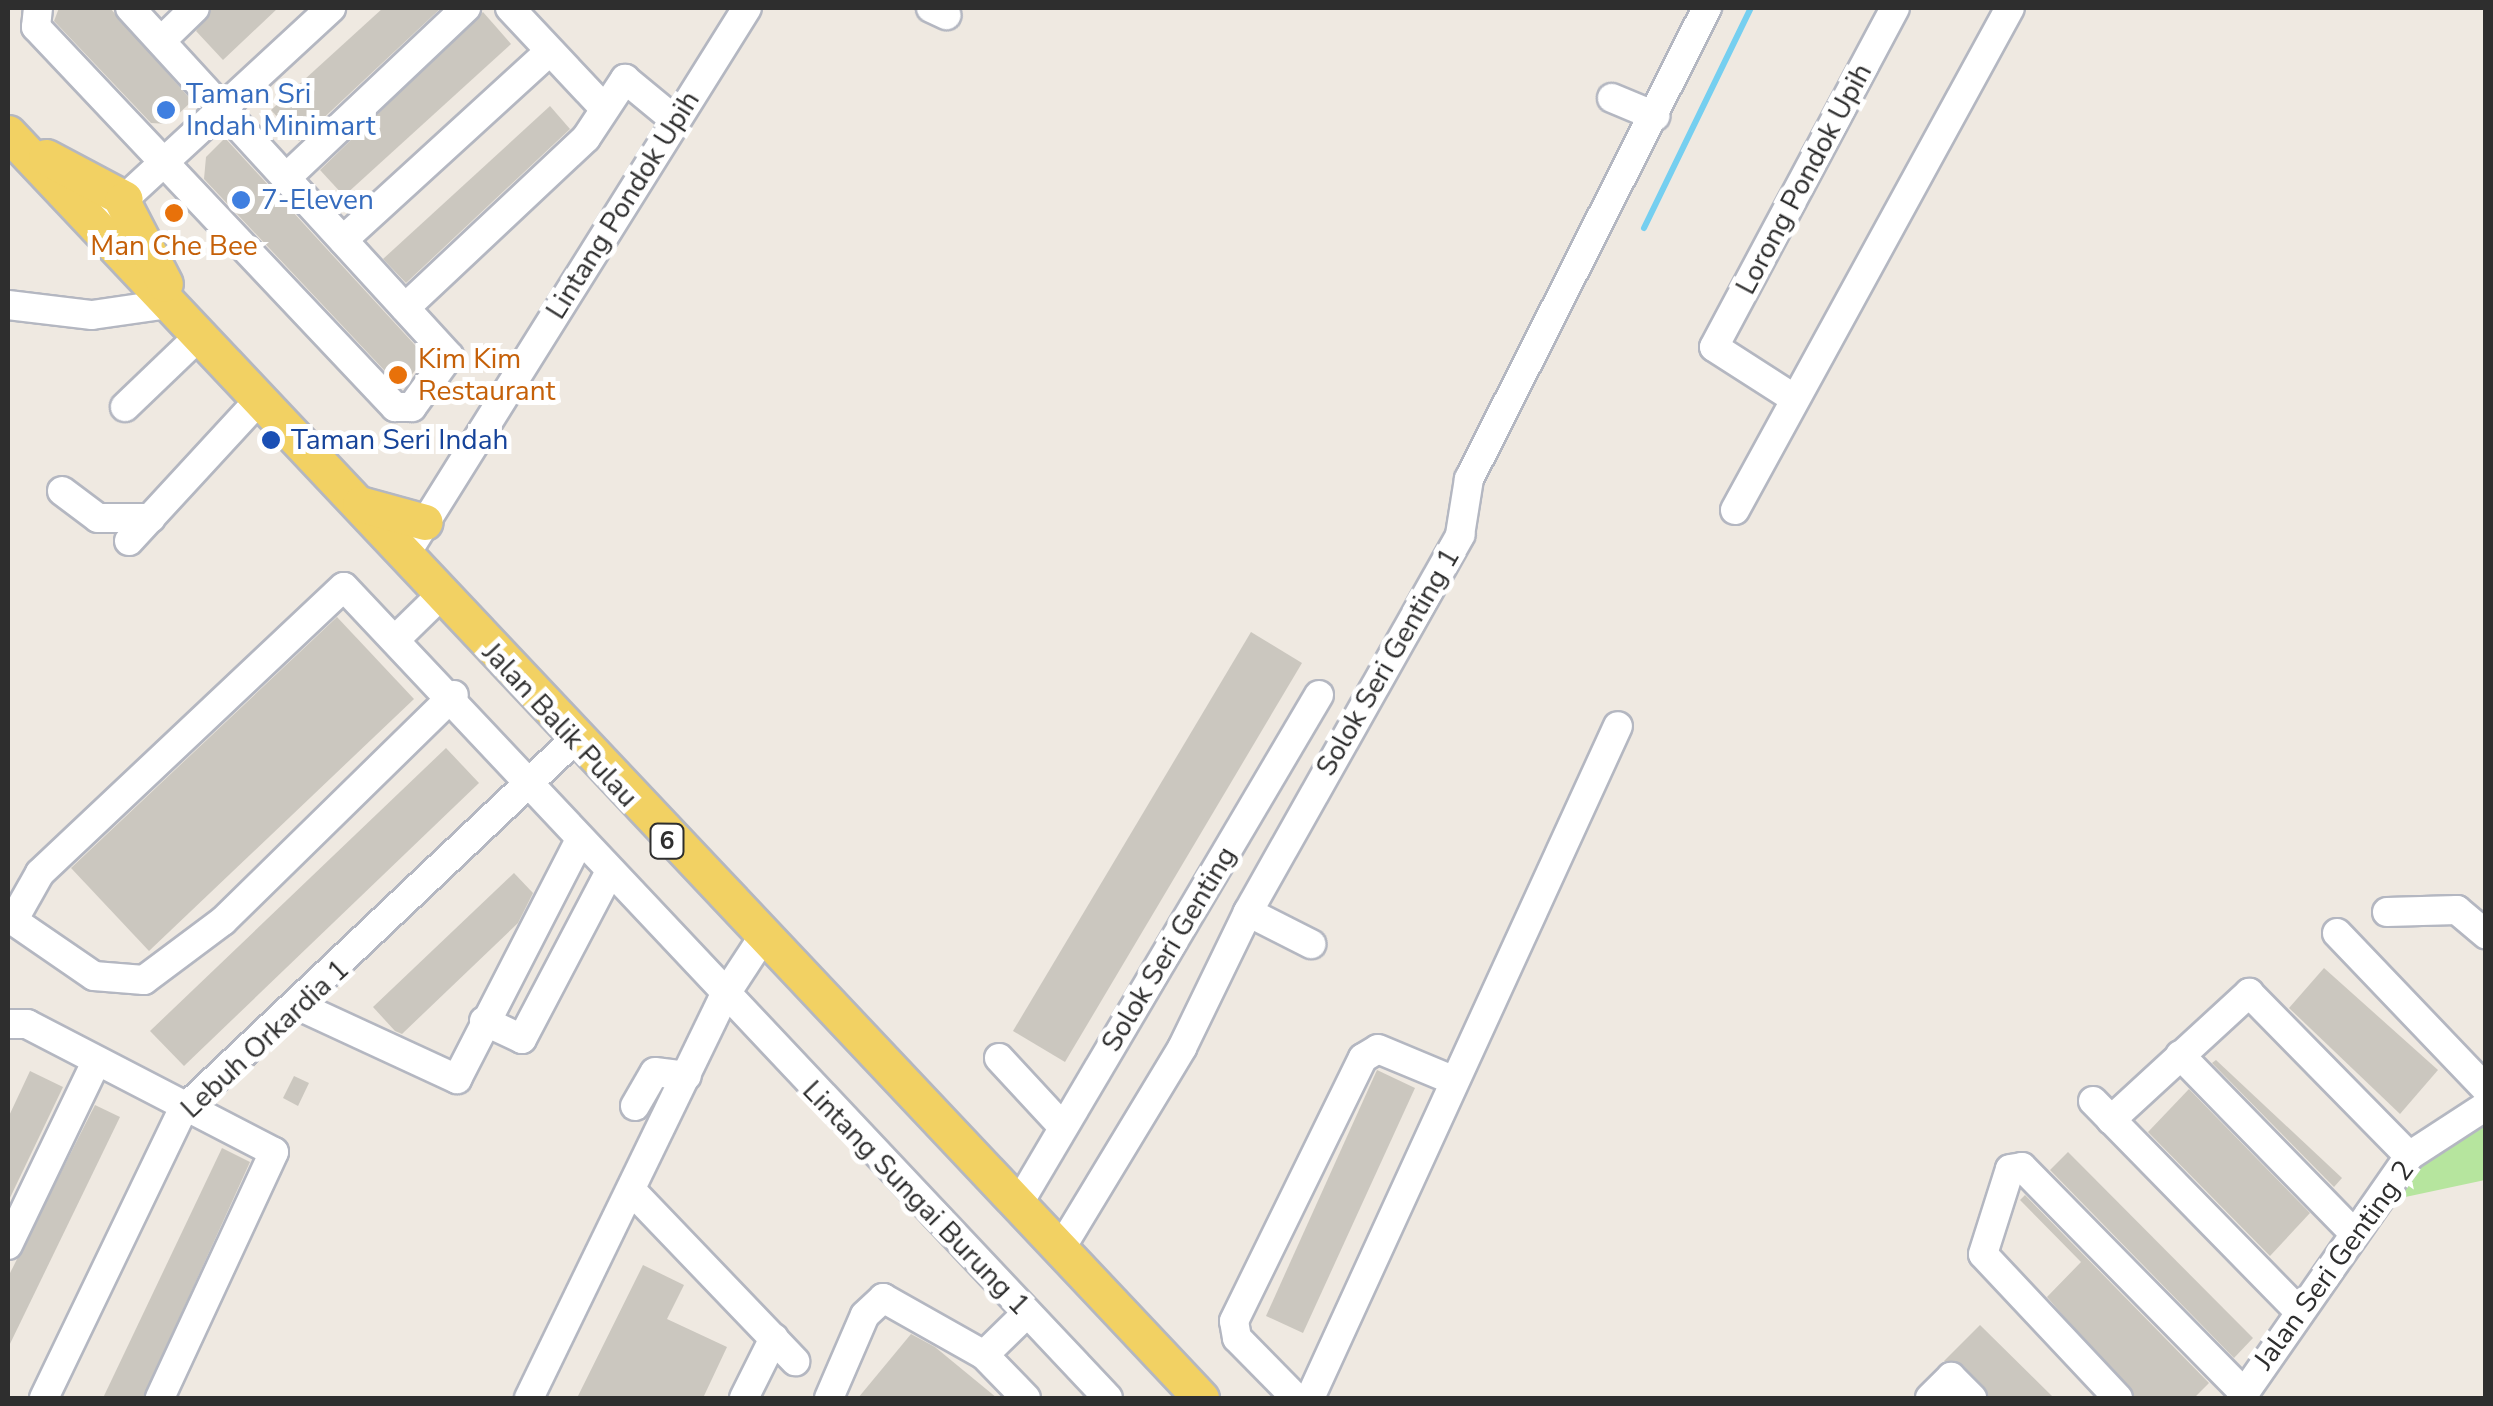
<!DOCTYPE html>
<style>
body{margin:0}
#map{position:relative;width:2493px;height:1406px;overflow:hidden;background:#efe9e1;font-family:"Nunito Sans",sans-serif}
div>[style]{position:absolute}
.green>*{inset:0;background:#b6e59e}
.stream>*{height:6px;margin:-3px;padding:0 3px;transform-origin:3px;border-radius:3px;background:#75cff0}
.building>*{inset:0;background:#cbc7bf}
.roads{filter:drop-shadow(2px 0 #b4b7c1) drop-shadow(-2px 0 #b4b7c1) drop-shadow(0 2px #b4b7c1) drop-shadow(0 -2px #b4b7c1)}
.minor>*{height:28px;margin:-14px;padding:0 14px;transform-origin:14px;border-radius:14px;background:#fff}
.major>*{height:35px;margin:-17.5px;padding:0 17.5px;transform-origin:17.5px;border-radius:17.5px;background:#f2d163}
.dots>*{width:28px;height:28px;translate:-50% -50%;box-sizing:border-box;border:5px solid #fff;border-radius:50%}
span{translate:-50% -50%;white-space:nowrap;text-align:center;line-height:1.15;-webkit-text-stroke:10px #fff;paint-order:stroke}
.shield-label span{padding:2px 8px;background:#fff;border:2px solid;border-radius:8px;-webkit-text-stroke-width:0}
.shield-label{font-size:25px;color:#2e2e2e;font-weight:700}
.shop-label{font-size:28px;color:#366cbe}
.left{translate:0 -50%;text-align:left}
.street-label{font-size:28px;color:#2e2e2e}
.food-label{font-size:28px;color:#c56008}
.transit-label{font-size:28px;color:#164399}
.frame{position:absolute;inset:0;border:10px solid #2e2e2e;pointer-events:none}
</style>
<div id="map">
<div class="green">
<div style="clip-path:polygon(2485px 1121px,2485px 1180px,2396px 1199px,2436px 1149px)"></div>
</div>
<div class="stream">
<div style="left:1644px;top:228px;width:245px;rotate:-64.1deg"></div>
</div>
<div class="building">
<div style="clip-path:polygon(59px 8px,110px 8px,192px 101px,168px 124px,151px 123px,54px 21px)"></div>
<div style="clip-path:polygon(212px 8px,278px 8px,223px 60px,196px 31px)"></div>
<div style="clip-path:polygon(383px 8px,441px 8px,299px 141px,271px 110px)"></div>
<div style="clip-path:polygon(483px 12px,511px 44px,344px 196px,320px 170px)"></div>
<div style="clip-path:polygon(550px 106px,570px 129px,406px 283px,383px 259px)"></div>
<div style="clip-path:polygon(225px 138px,426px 357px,401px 388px,204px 179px,206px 157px)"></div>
<div style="clip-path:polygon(337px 617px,414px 699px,149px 951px,71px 868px)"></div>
<div style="clip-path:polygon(1251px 632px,1302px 663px,1065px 1062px,1013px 1031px)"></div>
<div style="clip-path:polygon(446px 748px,479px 783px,184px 1066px,150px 1031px)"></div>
<div style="clip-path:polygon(514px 873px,533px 893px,518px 923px,402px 1034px,395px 1031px,373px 1007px)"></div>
<div style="clip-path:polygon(2324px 968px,2438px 1070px,2400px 1114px,2289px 1008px)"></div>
<div style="clip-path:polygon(2216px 1060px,2342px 1178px,2334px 1187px,2212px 1063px)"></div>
<div style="clip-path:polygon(1377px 1070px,1415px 1088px,1303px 1333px,1266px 1316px)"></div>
<div style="clip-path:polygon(30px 1071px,63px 1087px,8px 1202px,8px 1118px)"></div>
<div style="clip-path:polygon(294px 1076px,309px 1083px,298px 1106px,283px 1098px)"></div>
<div style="clip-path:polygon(2189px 1089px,2310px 1213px,2270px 1256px,2148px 1132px)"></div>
<div style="clip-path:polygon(95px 1105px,120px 1117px,8px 1348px,8px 1277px)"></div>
<div style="clip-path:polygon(222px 1148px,250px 1162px,143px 1398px,103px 1398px)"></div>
<div style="clip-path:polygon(2068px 1152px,2253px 1338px,2234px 1358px,2050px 1170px)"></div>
<div style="clip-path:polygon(2025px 1195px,2209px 1383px,2194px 1398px,2135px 1398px,2047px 1297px,2081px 1262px,2020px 1200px)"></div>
<div style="clip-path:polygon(643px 1265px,684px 1285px,667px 1319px,727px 1347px,703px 1398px,577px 1398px)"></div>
<div style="clip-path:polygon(1980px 1325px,2054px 1398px,1989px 1398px,1963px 1365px,1944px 1361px)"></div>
<div style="clip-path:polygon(911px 1334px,935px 1347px,997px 1398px,858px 1398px)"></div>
</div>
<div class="roads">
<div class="minor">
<div style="left:38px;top:8px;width:19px;rotate:96deg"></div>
<div style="left:36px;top:27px;width:523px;rotate:46.63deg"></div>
<div style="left:395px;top:407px;width:17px"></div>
<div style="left:412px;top:407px;width:63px;rotate:-54deg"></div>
<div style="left:449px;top:356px;width:472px;rotate:-132.5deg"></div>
<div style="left:510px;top:8px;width:137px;rotate:46.8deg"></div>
<div style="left:931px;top:8px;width:17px;rotate:25deg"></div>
<div style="left:161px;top:41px;width:47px;rotate:-44.1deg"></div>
<div style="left:1612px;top:98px;width:47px;rotate:22.7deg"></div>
<div style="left:286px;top:178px;width:248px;rotate:-43.4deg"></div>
<div style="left:110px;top:212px;width:301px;rotate:-42.7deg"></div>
<div style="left:343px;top:240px;width:280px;rotate:-42.4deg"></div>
<div style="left:8px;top:305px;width:85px;rotate:6.8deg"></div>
<div style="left:92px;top:315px;width:76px;rotate:-8.3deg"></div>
<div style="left:405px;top:308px;width:248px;rotate:-43.2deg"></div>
<div style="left:586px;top:138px;width:71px;rotate:-56.5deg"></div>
<div style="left:625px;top:79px;width:66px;rotate:39.5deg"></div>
<div style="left:1795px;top:399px;width:96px;rotate:-147.3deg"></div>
<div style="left:1714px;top:347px;width:384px;rotate:-61.9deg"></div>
<div style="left:125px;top:407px;width:100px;rotate:-43.8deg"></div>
<div style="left:62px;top:491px;width:45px;rotate:36.9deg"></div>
<div style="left:98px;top:518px;width:53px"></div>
<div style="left:1735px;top:510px;width:572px;rotate:-61.29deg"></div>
<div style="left:129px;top:541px;width:190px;rotate:-47.3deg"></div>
<div style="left:405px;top:555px;width:645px;rotate:-57.99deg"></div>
<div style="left:398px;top:637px;width:60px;rotate:-44.3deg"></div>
<div style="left:1248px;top:912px;width:71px;rotate:26.9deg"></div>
<div style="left:2387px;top:912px;width:70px;rotate:-1.6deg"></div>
<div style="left:2457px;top:910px;width:38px;rotate:40deg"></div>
<div style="left:8px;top:917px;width:104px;rotate:34.5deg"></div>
<div style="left:94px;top:976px;width:50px;rotate:4.6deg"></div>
<div style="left:144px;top:980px;width:99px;rotate:-36.8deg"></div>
<div style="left:223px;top:921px;width:323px;rotate:-44.4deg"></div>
<div style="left:14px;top:919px;width:53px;rotate:-60.5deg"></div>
<div style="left:40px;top:873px;width:417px;rotate:-43.3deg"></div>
<div style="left:344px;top:587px;width:1114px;rotate:46.71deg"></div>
<div style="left:2337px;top:933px;width:216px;rotate:46.3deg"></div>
<div style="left:301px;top:1007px;width:172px;rotate:24.8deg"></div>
<div style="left:457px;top:1079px;width:264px;rotate:-62.8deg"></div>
<div style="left:484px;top:1021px;width:42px;rotate:25.3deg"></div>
<div style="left:522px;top:1039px;width:185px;rotate:-62.3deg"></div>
<div style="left:8px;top:1024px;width:19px"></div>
<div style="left:27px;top:1024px;width:278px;rotate:27.4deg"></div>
<div style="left:274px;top:1152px;width:271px;rotate:114.9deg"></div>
<div style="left:2180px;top:1055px;width:248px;rotate:45.7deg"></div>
<div style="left:999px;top:1058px;width:94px;rotate:47.2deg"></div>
<div style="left:2093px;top:1101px;width:290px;rotate:45.6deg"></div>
<div style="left:635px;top:1106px;width:39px;rotate:-60deg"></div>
<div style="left:655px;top:1072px;width:32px;rotate:7deg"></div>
<div style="left:2111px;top:1120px;width:188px;rotate:-42.6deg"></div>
<div style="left:2249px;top:993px;width:228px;rotate:45.5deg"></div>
<div style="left:632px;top:1191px;width:236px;rotate:46.2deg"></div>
<div style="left:1019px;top:1203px;width:590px;rotate:-59.44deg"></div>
<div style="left:8px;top:1245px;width:201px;rotate:-64.3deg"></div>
<div style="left:1061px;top:1248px;width:234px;rotate:-58.8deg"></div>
<div style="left:1182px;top:1048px;width:151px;rotate:-64.1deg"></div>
<div style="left:1248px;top:912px;width:433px;rotate:-60.6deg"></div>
<div style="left:1460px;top:535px;width:57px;rotate:-80.9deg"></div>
<div style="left:1469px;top:479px;width:528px;rotate:-63.19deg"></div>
<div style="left:984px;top:1355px;width:60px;rotate:-44.3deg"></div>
<div style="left:44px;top:1398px;width:318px;rotate:-64.3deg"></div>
<div style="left:182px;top:1111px;width:538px;rotate:-43.42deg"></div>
<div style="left:529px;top:1398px;width:445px;rotate:-64.1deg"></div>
<div style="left:723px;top:998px;width:69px;rotate:-56.8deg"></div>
<div style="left:744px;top:1398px;width:67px;rotate:-63.4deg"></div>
<div style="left:829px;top:1398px;width:90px;rotate:-66.6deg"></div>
<div style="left:865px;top:1315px;width:25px;rotate:-43deg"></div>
<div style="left:883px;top:1298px;width:116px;rotate:29.4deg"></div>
<div style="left:984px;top:1355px;width:60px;rotate:45.7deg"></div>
<div style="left:1296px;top:1398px;width:84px;rotate:-134.5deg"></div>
<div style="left:1237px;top:1338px;width:17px;rotate:-100deg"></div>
<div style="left:1234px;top:1321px;width:293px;rotate:-63.9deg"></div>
<div style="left:1363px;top:1058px;width:17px;rotate:-31deg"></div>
<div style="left:1378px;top:1049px;width:83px;rotate:22.6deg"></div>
<div style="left:1310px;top:1398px;width:739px;rotate:-65.38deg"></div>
<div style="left:1930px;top:1398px;width:30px;rotate:-45deg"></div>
<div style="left:1951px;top:1377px;width:30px;rotate:45deg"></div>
<div style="left:2118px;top:1398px;width:197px;rotate:-133.2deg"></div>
<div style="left:1983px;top:1254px;width:89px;rotate:-72.4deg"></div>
<div style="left:2010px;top:1169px;width:12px;rotate:-9deg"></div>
<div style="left:2022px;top:1167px;width:317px;rotate:45.5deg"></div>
<div style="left:2241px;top:1398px;width:295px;rotate:-55.2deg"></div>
<div style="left:2409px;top:1156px;width:92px;rotate:-33deg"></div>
</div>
<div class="major">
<div style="left:8px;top:133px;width:1739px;rotate:46.68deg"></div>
<div style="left:46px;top:157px;width:89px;rotate:28deg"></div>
<div style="left:122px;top:201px;width:93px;rotate:62.6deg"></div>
<div style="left:360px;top:504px;width:67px;rotate:15.5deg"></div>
</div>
</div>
<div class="dots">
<div style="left:166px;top:110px;background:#3f7fe0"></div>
<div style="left:241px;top:200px;background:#3f7fe0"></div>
<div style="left:174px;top:213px;background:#e8710a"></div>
<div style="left:398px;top:375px;background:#e8710a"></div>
<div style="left:271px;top:440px;background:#1a4fb4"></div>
</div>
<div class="shield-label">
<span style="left:667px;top:841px">6</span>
</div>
<div class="shop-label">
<span class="left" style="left:186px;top:110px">Taman Sri<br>Indah Minimart</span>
<span class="left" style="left:261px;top:200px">7-Eleven</span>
</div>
<div class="street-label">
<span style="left:1804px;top:179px;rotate:-62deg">Lorong Pondok Upih</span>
<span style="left:623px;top:205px;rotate:-58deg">Lintang Pondok Upih</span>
<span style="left:1388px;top:662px;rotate:-60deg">Solok Seri Genting 1</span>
<span style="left:560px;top:725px;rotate:47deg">Jalan Balik Pulau</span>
<span style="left:1169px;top:949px;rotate:-59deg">Solok Seri Genting</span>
<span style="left:265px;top:1039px;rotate:-43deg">Lebuh Orkardia 1</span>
<span style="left:916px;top:1198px;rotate:46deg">Lintang Sungai Burung 1</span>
<span style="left:2334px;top:1265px;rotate:-54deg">Jalan Seri Genting 2</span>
</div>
<div class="food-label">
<span style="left:174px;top:246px">Man Che Bee</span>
<span class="left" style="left:418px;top:375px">Kim Kim<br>Restaurant</span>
</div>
<div class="transit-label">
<span class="left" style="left:291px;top:440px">Taman Seri Indah</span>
</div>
<div class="frame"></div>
</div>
